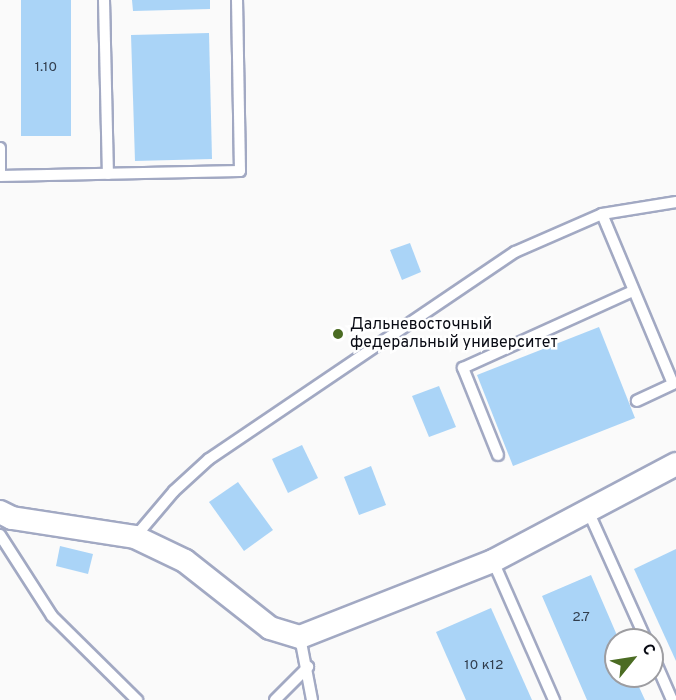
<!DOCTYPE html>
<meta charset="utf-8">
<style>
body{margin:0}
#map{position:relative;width:676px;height:700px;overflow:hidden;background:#fafafa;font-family:Overpass,sans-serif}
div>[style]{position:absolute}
.building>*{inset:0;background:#aad4f7}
.roads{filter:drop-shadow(2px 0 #a2a9c3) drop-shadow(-2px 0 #a2a9c3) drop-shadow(0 2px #a2a9c3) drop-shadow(0 -2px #a2a9c3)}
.service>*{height:10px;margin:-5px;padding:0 5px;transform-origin:5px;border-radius:5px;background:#fff}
.minor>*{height:22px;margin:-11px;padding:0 11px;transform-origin:11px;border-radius:11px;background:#fff}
.dots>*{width:16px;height:16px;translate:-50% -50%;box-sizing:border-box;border:3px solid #fff;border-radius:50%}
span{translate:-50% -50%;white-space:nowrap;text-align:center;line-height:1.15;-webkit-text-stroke:5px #fff;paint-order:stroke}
.number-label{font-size:14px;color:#313d4d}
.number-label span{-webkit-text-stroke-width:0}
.poi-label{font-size:16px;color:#090b14}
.left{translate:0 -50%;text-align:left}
.north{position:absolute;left:604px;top:628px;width:60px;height:60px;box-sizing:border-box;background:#fff;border:2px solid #9d9da1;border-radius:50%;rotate:60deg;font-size:16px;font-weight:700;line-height:24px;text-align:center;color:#090b14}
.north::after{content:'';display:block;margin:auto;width:21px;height:27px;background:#4b6c23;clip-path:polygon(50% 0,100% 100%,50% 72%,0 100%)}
</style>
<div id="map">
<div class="building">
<div style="clip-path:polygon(21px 0,71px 0,71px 136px,21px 136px)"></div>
<div style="clip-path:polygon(132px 0,210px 0,210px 9px,133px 11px)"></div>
<div style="clip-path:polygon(209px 33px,212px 159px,135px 161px,131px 35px)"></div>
<div style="clip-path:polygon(410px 243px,421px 272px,402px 280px,390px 250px)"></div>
<div style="clip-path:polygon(599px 327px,635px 418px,513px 466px,477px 375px)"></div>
<div style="clip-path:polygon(439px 386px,456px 427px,429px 437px,412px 396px)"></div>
<div style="clip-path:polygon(302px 445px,318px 478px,288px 493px,272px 459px)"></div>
<div style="clip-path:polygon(371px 466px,386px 505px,359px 515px,344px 477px)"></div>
<div style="clip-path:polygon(238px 482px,273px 530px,244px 551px,209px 502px)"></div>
<div style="clip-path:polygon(60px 546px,93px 554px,88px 574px,56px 566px)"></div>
<div style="clip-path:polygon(676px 549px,676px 661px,634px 569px)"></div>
<div style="clip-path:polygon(591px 575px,619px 640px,616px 676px,634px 676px,645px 700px,587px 700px,542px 596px)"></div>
<div style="clip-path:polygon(491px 608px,532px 700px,466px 700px,436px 632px)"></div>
</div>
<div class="roads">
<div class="service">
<div style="left:104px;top:0;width:174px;rotate:88.7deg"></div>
<div style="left:0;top:148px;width:28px;rotate:90deg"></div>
<div style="left:0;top:176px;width:240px;rotate:-1.2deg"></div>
<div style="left:240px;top:171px;width:171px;rotate:-91deg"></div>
<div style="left:602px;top:214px;width:184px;rotate:67.3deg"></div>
<div style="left:673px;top:384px;width:40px;rotate:155deg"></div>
<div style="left:498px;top:455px;width:94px;rotate:-111.9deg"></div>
<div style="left:463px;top:368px;width:187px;rotate:-24.4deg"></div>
<div style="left:589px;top:513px;width:139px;rotate:65.8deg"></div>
<div style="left:0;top:535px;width:96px;rotate:57.3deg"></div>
<div style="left:52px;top:616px;width:120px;rotate:44.7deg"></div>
<div style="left:135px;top:537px;width:60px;rotate:-49.7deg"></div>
<div style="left:174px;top:491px;width:47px;rotate:-42.4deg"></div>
<div style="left:209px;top:459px;width:369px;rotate:-34.1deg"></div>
<div style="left:515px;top:252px;width:95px;rotate:-23.6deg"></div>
<div style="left:602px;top:214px;width:75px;rotate:-9.2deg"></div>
<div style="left:493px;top:561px;width:152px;rotate:66.3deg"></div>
<div style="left:300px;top:637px;width:64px;rotate:79.2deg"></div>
<div style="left:652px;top:654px;width:50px;rotate:66.5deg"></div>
<div style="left:275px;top:700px;width:47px;rotate:-45deg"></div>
</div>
<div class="minor">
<div style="left:0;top:512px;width:13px;rotate:27deg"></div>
<div style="left:12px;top:518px;width:124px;rotate:8.8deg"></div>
<div style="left:135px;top:537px;width:55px;rotate:25.6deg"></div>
<div style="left:185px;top:561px;width:108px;rotate:38.2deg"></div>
<div style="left:270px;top:628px;width:31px;rotate:17deg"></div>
<div style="left:300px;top:637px;width:207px;rotate:-21.5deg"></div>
<div style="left:493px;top:561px;width:207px;rotate:-27.9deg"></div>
</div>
</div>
<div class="dots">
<div style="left:338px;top:334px;background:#4b6c23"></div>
</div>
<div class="number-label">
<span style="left:46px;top:68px">1.10</span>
<span style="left:581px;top:618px">2.7</span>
<span style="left:484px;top:666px">10 к12</span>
</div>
<div class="poi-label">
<span class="left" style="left:350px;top:334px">Дальневосточный<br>федеральный университет</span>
</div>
<div class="north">С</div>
</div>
